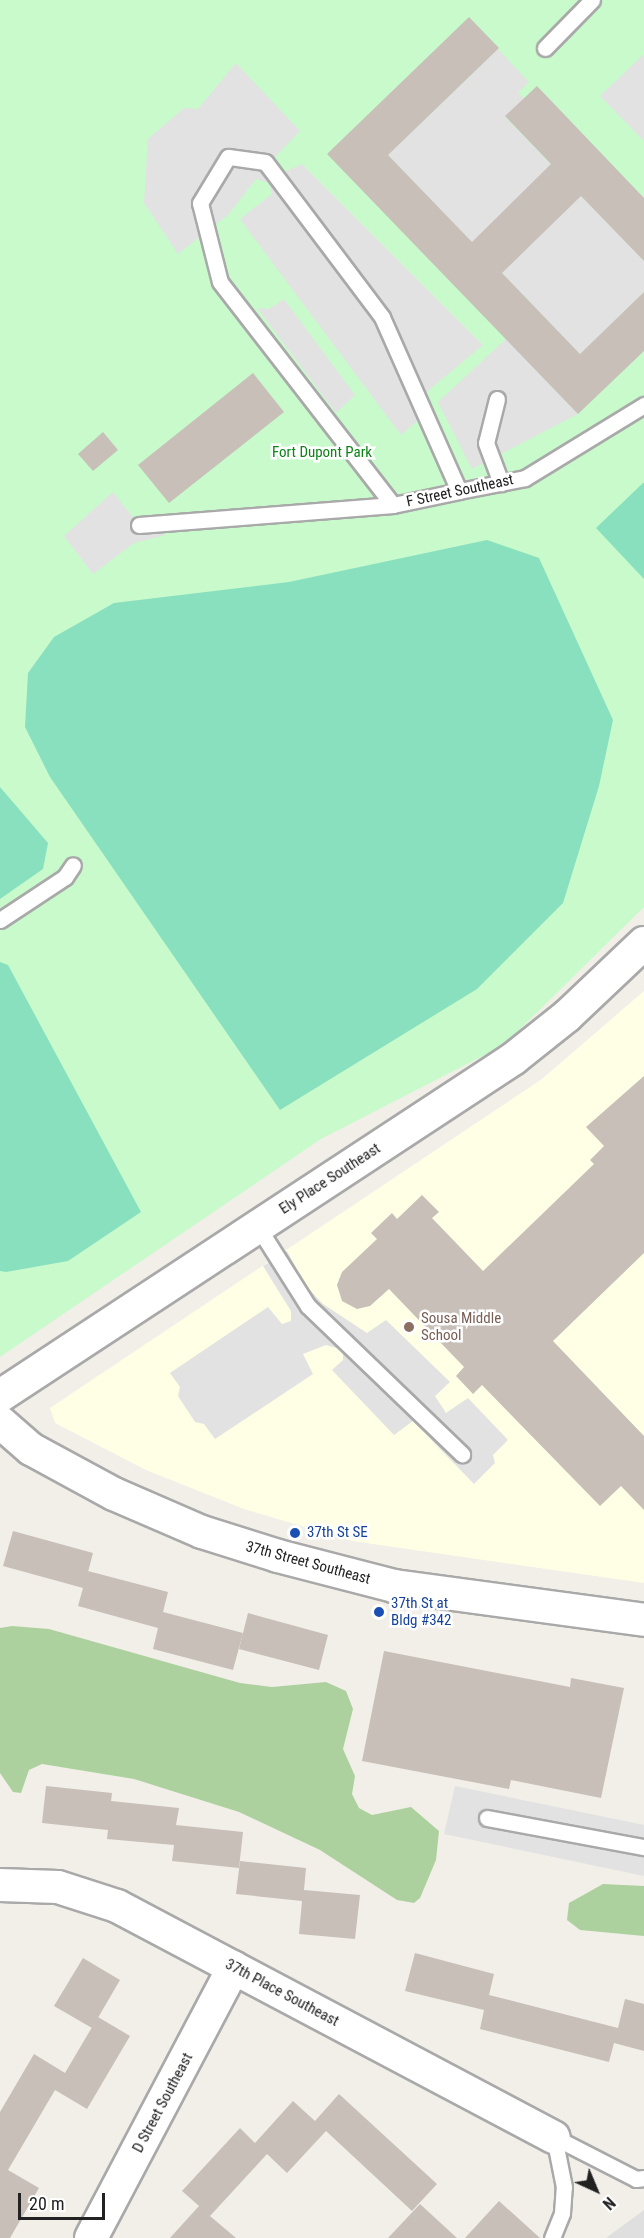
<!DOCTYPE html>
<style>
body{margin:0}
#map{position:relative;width:644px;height:2238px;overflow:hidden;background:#f2efe9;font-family:"Roboto Condensed",sans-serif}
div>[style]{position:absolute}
.residential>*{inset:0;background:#e0dfdf}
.education>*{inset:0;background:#ffffe5}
.forest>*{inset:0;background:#add19e}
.park>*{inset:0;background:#c8facc}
.pitch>*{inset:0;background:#88e0be}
.parking>*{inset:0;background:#e2e2e2}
.building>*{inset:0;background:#c7bfb8}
.roads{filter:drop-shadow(2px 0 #a9a9a9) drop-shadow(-2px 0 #a9a9a9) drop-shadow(0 2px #a9a9a9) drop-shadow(0 -2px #a9a9a9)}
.lane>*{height:15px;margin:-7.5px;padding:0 7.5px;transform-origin:7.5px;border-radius:7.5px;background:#fff}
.street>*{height:32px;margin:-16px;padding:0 16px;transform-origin:16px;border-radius:16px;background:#fff}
.dots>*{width:16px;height:16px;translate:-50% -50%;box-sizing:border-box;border:3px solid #fff;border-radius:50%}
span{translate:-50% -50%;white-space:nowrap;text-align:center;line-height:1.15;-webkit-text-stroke:5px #fff;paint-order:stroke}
.park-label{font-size:15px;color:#0c8416}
.street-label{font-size:15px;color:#222}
.education-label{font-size:15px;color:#785e54}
.left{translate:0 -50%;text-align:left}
.transit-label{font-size:15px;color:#164399}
.north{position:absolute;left:566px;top:2160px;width:60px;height:60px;-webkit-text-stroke:4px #fff;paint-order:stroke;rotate:136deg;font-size:16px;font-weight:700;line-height:24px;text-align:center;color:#222}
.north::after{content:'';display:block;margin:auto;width:21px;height:27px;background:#222;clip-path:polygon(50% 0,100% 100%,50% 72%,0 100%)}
.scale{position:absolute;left:18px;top:2193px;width:87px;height:27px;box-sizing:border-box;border:3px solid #222;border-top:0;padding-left:8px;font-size:18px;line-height:21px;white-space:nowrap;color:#222;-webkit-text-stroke:4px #fff;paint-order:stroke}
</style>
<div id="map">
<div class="residential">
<div style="clip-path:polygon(644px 2210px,644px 2238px,606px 2238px)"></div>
</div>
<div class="education">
<div style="clip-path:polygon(644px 991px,644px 1583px,352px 1541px,244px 1509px,146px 1470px,55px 1423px,50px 1408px,542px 1079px)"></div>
</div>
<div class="forest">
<div style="clip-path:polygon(12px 1626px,49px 1629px,240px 1683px,272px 1687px,326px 1682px,346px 1691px,353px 1709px,343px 1749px,355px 1776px,352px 1794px,359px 1808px,372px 1815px,411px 1807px,439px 1831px,436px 1860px,420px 1898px,414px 1903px,397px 1900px,320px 1850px,239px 1812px,134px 1779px,42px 1764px,29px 1770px,21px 1793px,13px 1792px,0 1773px,0 1628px)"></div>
<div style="clip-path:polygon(603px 1884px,644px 1886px,644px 1936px,580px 1930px,567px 1920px,569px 1903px)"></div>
</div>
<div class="park">
<div style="clip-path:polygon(0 0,644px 0,644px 907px,504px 1045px,321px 1139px,0 1357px)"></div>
</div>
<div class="pitch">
<div style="clip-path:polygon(643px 483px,644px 483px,644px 579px,596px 528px)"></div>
<div style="clip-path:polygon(487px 540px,539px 558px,613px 720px,599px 786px,563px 903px,477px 989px,280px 1110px,50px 777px,25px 727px,28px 673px,54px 637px,114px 603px,289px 582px)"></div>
<div style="clip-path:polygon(0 787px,48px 843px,43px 869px,0 899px)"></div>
<div style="clip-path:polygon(0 962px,8px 965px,141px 1212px,68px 1261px,6px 1272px,0 1271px)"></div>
</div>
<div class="parking">
<div style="clip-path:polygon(498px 49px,529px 82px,518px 93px,524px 99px,505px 117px,644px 261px,644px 292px,580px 354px,388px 155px)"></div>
<div style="clip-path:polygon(644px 54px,644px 141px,600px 96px)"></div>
<div style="clip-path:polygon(236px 63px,300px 131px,275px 157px,284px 172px,302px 164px,483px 345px,430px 389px,423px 398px,425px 414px,401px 435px,240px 219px,272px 194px,269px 183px,256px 179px,229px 214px,178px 254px,144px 203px,148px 139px,184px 108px,198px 109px)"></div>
<div style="clip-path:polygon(284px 299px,355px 395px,336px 413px,257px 308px,269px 309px)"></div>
<div style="clip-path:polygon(506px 339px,578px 414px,472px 469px,438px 402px)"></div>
<div style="clip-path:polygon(113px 492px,139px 525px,166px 535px,134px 543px,93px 574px,64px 536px)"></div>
<div style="clip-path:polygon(287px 1251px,306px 1286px,323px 1304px,367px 1333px,386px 1320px,450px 1382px,435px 1396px,446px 1413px,468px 1398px,508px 1440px,493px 1455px,495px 1463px,474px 1484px,413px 1421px,394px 1435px,332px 1370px,343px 1360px,343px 1350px,326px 1345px,303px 1354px,313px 1374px,215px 1439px,204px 1424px,195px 1422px,178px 1396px,180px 1387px,170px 1373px,268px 1307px,282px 1324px,291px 1321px,291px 1311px,263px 1266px)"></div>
<div style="clip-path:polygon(455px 1786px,644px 1825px,644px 1876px,444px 1834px)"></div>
</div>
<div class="building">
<div style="clip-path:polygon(469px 17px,499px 48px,388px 155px,472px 242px,551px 164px,505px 116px,537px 86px,644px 198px,644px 261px,581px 196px,502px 273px,580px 354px,644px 292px,644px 351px,578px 414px,327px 154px)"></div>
<div style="clip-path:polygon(253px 373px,284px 412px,169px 503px,138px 465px)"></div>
<div style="clip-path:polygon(103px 432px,118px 450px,93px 471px,78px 454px)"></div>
<div style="clip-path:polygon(644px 1076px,644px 1253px,553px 1341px,644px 1436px,644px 1510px,621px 1486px,600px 1506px,482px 1385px,473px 1394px,456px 1376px,464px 1367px,389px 1289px,370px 1306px,357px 1309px,342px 1301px,337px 1285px,342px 1272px,377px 1239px,371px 1233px,392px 1213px,397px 1219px,422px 1195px,439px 1212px,432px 1218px,483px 1271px,594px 1164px,590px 1160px,604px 1146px,586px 1127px)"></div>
<div style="clip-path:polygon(13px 1531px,93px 1553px,87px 1576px,88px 1571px,168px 1592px,163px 1612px,243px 1633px,233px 1670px,153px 1649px,158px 1628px,78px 1606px,83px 1588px,3px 1566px)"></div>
<div style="clip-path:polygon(248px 1613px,328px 1635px,319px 1670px,239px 1649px)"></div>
<div style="clip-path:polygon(384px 1651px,570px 1687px,571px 1678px,624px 1688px,601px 1798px,511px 1780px,509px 1789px,362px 1761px)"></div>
<div style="clip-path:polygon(46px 1786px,112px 1793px,111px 1801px,179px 1808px,176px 1825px,243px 1832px,239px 1868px,172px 1861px,174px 1845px,107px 1839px,108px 1830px,42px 1823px)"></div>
<div style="clip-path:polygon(240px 1861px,306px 1868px,304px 1890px,360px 1895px,355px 1939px,299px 1934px,302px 1901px,236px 1894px)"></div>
<div style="clip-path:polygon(415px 1953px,494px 1974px,489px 1995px,618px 2028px,625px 1999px,644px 2004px,644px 2051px,614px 2043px,609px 2062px,480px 2029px,484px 2010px,405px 1991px)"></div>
<div style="clip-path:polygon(83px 1958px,120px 1980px,92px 2028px,54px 2006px)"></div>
<div style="clip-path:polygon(98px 2017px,130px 2036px,87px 2109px,55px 2090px,8px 2170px,39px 2188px,10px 2238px,0 2238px,0 2112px,34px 2054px,65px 2073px)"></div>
<div style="clip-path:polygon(339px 2094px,437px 2184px,412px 2211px,326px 2131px,287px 2173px,267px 2154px,210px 2216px,236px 2238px,170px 2238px,199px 2206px,182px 2191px,240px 2128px,255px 2143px,293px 2101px,315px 2121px)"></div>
<div style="clip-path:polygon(499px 2201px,540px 2238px,465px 2238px)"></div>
<div style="clip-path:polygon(420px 2204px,457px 2238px,388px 2238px)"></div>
</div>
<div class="roads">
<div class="lane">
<div style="left:545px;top:48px;width:67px;rotate:-45.6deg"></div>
<div style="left:497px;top:399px;width:45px;rotate:104deg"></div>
<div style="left:486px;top:443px;width:43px;rotate:69.4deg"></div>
<div style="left:459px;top:491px;width:190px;rotate:-113.9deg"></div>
<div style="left:382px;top:317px;width:194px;rotate:-127deg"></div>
<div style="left:265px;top:162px;width:37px;rotate:-172deg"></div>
<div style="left:228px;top:157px;width:54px;rotate:121.3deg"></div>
<div style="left:200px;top:203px;width:81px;rotate:75.8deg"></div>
<div style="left:220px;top:282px;width:282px;rotate:52.2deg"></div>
<div style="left:393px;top:505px;width:67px;rotate:-12deg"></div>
<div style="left:459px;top:491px;width:67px;rotate:-11.1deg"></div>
<div style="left:525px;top:478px;width:140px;rotate:-31.5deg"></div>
<div style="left:139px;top:525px;width:255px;rotate:-4.5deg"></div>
<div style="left:0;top:920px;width:78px;rotate:-33.5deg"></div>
<div style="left:65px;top:877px;width:14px;rotate:-56deg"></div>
<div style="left:258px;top:1227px;width:93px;rotate:57.7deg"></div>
<div style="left:308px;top:1306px;width:214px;rotate:43.9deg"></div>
<div style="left:487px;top:1818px;width:160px;rotate:10.5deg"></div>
<div style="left:554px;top:2137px;width:92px;rotate:27.1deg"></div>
<div style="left:636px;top:2179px;width:8px;rotate:-7deg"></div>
<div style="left:552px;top:2238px;width:27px;rotate:-68deg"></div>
<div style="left:562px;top:2213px;width:26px;rotate:-86deg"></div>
<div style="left:564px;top:2187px;width:51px;rotate:-101.3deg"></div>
</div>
<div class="street">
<div style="left:0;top:1396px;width:614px;rotate:-33.3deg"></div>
<div style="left:513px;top:1059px;width:69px;rotate:-38.5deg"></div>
<div style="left:567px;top:1016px;width:106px;rotate:-43.5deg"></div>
<div style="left:0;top:1422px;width:41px;rotate:41.1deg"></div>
<div style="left:31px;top:1449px;width:94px;rotate:28.5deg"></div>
<div style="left:114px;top:1494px;width:96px;rotate:23.4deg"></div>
<div style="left:202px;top:1532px;width:80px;rotate:17.5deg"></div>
<div style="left:278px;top:1556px;width:120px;rotate:14.5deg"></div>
<div style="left:394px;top:1586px;width:252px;rotate:7.7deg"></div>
<div style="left:0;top:1885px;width:58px;rotate:2deg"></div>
<div style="left:58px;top:1887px;width:62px;rotate:17.9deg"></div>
<div style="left:117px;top:1906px;width:494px;rotate:27.9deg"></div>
<div style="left:91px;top:2238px;width:306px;rotate:-62.2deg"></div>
</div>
</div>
<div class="dots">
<div style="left:409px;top:1327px;background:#8d6e63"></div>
<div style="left:295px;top:1533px;background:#1a4fb4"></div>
<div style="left:379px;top:1612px;background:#1a4fb4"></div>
</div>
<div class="park-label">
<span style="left:322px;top:453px">Fort Dupont Park</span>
</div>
<div class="street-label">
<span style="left:460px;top:491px;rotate:-12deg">F Street Southeast</span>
<span style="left:330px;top:1179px;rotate:-33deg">Ely Place Southeast</span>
<span style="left:308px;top:1563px;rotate:15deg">37th Street Southeast</span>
<span style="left:282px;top:1993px;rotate:28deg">37th Place Southeast</span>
<span style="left:163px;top:2103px;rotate:-62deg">D Street Southeast</span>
</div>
<div class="education-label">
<span class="left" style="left:421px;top:1327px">Sousa Middle<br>School</span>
</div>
<div class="transit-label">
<span class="left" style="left:307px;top:1533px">37th St SE</span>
<span class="left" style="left:391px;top:1612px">37th St at<br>Bldg #342</span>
</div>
<div class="north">N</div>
<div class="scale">20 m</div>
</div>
